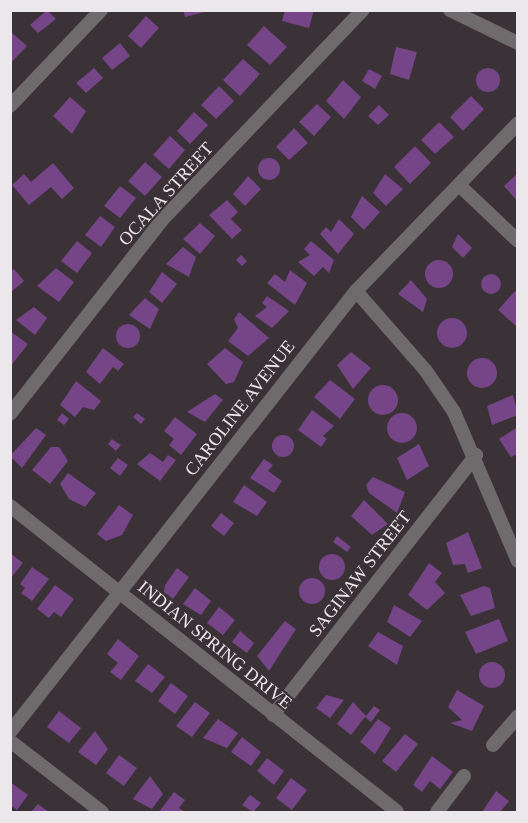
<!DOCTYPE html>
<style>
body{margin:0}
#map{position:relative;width:528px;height:823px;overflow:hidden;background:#3a3237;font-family:Georgia,serif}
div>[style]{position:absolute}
.building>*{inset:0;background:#754587}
.round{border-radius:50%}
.minor>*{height:14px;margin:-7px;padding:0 7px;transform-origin:7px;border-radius:7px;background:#6f6a6b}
span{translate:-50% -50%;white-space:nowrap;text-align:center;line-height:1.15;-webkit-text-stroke:4.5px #3a3237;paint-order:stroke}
.street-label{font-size:18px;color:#ece7ea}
.frame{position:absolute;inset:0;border:12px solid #ece7ea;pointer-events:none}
</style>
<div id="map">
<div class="building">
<div style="clip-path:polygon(47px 10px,56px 19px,38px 33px,30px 25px)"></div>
<div style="clip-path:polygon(183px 10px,208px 10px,208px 11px,185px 17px)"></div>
<div style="clip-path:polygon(285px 10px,314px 10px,309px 28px,282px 21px)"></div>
<div style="clip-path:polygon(146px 16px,159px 28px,141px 48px,128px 36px)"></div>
<div style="clip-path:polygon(264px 26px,287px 47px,270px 65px,247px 45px)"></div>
<div style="clip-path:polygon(10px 31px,27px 46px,10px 64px)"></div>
<div style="clip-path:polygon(120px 43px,130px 56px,112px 70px,102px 58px)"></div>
<div style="clip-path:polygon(396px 47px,417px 52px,409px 80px,390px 74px)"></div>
<div style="clip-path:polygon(243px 59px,260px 74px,240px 96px,223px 80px)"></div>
<div style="clip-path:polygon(94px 68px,103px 78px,86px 93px,76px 83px)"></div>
<div class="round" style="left:476px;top:68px;width:24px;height:24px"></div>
<div style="clip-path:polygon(369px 69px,382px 76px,375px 89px,362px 81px)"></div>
<div style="clip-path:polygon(343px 80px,361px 97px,344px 119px,326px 101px)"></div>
<div style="clip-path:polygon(219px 86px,234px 101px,216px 119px,201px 105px)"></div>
<div style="clip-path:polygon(471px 96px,484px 109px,463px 131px,450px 117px)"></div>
<div style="clip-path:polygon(70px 97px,86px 111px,72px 134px,53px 116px)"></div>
<div style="clip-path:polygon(317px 104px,331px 117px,314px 136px,299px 122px)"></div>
<div style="clip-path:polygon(379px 105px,389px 115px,378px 125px,368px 116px)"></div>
<div style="clip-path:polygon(194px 112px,208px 125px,190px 144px,177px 131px)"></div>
<div style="clip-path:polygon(439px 122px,454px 137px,435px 154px,421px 140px)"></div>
<div style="clip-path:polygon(294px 128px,308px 143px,289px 160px,276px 147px)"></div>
<div style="clip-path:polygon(170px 136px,185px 150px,169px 169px,153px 155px)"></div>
<div style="clip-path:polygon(415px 146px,431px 163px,410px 184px,394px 167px)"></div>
<div class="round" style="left:258px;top:158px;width:22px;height:22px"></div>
<div style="clip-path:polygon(145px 162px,162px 177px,145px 196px,128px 181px)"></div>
<div style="clip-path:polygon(53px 163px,74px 188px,62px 199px,51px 187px,29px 205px,12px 185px,24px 174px,31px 182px)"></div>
<div style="clip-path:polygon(518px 173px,518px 202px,504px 186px)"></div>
<div style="clip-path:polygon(385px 174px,403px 189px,386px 206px,373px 193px)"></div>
<div style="clip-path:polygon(248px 176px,261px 189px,245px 206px,233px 194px)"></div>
<div style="clip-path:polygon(120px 186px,136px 198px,120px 218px,104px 206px)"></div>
<div style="clip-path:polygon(362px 196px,380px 212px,364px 230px,351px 217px)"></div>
<div style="clip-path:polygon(227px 200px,238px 212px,231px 219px,242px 230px,232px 239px,209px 215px)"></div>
<div style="clip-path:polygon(100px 216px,115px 227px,101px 247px,85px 235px)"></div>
<div style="clip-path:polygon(339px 219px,354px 234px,338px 254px,320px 234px,326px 227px,331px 232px)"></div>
<div style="clip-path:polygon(200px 223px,215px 236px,200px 254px,183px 239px)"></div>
<div style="clip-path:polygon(458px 234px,472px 248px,463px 258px,452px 247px)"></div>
<div style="clip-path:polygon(77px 241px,92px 253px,77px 273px,61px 261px)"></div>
<div style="clip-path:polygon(311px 241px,334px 260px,329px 273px,323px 267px,314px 276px,298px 262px,310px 255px,304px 249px)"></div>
<div style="clip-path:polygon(183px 247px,196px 257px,189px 277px,166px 264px)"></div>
<div style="clip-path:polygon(241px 255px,247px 261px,242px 266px,236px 260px)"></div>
<div class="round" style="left:425px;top:260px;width:28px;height:28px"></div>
<div style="clip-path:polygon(56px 268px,74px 282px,59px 302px,37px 286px)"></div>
<div style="clip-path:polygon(14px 269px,24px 281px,10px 293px,10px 272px)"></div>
<div style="clip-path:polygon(290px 270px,307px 283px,295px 305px,267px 283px,275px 274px,285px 282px)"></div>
<div style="clip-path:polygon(162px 272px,177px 284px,162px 303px,149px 292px)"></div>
<div class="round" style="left:481px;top:274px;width:20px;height:20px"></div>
<div style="clip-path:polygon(411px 280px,427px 299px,423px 312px,398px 294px)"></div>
<div style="clip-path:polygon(515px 291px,518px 293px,516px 326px,498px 310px)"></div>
<div style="clip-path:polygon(267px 296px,289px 311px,272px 328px,255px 316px,267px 307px,262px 303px)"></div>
<div style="clip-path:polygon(145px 298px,159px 309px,150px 329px,129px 315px)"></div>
<div style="clip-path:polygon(34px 307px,47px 318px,35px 335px,16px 320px)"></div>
<div style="clip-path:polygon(239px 312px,269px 338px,248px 356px,228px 341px,238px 328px,234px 319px)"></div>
<div class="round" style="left:437px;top:318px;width:30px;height:30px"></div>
<div class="round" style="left:116px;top:324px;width:24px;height:24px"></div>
<div style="clip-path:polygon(10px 331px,28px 344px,10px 367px)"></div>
<div style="clip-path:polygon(103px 348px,124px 364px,118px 371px,113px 367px,100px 384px,86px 372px)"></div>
<div style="clip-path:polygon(225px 348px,243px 362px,234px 382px,226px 384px,207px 364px)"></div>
<div style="clip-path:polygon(351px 352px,371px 368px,353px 389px,337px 365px)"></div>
<div class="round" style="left:467px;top:358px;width:30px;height:30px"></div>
<div style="clip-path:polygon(330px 380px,355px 399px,340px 419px,314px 397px)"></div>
<div style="clip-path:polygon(76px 381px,101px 401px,94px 410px,83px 407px,75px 417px,60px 405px)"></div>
<div class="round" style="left:368px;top:385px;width:30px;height:30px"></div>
<div style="clip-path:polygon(215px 394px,223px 400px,205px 422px,187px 412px)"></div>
<div style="clip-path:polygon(513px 395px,518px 415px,492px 425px,487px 406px)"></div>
<div style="clip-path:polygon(312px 410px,334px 426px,323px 436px,327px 439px,321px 447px,298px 430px)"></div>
<div style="clip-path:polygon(62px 413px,69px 419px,64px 425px,57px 420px)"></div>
<div style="clip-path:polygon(137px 413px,145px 419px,141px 424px,133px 417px)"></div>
<div class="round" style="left:387px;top:413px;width:30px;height:30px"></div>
<div style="clip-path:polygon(175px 417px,197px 434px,181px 455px,169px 445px,174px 439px,164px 431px)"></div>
<div style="clip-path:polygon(518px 427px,518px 454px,511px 457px,499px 439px)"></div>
<div style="clip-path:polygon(36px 428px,46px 435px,22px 468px,10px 456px)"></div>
<div class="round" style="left:272px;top:435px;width:22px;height:22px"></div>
<div style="clip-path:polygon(112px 439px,121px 445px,116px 451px,108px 444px)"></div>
<div style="clip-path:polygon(419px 444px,429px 466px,407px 480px,397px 458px)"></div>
<div style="clip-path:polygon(51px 447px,59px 447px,68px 461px,50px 484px,32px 470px)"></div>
<div style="clip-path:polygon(150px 453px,163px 462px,168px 455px,176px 460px,160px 481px,137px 464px)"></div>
<div style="clip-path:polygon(118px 458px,128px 465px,120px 476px,110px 468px)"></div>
<div style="clip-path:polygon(264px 459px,273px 465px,268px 471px,282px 481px,274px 493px,250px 478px)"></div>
<div style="clip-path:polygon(68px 473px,96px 493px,85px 507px,69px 499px,60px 484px)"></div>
<div style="clip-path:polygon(373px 477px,405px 492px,397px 513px,369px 493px,366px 485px)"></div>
<div style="clip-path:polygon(244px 485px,267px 502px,257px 516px,233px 502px)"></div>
<div style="clip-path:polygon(364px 500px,388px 524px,372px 535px,351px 516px)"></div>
<div style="clip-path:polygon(119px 505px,133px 515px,122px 535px,106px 541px,97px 534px)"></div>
<div style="clip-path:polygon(221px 513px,234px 523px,224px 536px,211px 526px)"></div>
<div style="clip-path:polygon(468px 532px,482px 568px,468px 573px,465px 564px,453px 565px,446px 543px)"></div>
<div style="clip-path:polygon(337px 536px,351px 547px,347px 552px,333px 542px)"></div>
<div style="clip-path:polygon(10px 553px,23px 563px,10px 579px)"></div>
<div class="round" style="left:319px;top:554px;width:26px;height:26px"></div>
<div style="clip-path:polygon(429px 563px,442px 573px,435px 582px,445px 593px,427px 610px,408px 595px)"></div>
<div style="clip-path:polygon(32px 567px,49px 579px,32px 601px,21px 593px,25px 588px,20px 584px)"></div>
<div style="clip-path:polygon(177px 568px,189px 577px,173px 599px,164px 592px,165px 585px)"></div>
<div class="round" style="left:299px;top:578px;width:26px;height:26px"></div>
<div style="clip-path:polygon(55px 585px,74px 599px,61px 617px,54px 612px,49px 618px,37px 609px)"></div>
<div style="clip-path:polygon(484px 586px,490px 588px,495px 608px,471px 616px,460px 595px)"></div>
<div style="clip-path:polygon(195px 588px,211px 601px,201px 615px,183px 604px)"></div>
<div style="clip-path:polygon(394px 605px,422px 621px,410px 637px,387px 622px)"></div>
<div style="clip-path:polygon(219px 607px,235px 620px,223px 635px,207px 623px)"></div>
<div style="clip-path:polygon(499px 619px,508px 641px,476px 654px,465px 632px)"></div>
<div style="clip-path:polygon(285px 621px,296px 629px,269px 671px,257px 656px)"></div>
<div style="clip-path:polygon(240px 631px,254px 643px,247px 653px,232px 642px)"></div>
<div style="clip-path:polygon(378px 632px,403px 646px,397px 665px,368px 646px)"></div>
<div style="clip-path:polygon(118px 639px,139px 656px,121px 680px,110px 672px,118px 663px,107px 654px)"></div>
<div class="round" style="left:479px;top:662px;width:26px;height:26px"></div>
<div style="clip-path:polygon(148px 664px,165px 677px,152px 693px,135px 681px)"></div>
<div style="clip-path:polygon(171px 683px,188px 696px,175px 714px,158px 701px)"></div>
<div style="clip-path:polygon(457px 690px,484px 706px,472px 731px,450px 723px,462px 720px,448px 707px)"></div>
<div style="clip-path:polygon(326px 695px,344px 700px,330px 718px,316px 708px)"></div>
<div style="clip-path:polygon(195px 702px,210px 713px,192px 737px,176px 726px)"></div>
<div style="clip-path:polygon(353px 702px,366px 716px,374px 706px,380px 710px,371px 722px,365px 717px,351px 735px,337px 724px)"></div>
<div style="clip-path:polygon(59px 711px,81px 728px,69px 743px,47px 727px)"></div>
<div style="clip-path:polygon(218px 719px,238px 733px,227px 748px,203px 738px)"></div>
<div style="clip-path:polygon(378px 719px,391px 728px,375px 754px,360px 742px)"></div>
<div style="clip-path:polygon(95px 731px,108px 749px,96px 765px,78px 752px)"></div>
<div style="clip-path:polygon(405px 734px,418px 744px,396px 772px,382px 761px)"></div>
<div style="clip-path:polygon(242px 737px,261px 752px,251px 766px,231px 752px)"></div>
<div style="clip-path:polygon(119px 755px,137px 768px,124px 786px,106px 773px)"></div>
<div style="clip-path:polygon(432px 756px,453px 772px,440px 789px,430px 781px,422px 792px,413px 785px)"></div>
<div style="clip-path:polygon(267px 758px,284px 771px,274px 785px,257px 771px)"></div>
<div style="clip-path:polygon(150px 776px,163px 794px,152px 809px,133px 799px)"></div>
<div style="clip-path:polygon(291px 778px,307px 790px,292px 810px,276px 798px)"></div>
<div style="clip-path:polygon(10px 782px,28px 795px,17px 810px,10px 805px)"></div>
<div style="clip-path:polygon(496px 791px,509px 801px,500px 812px,482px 812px)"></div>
<div style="clip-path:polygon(174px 792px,185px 800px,179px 808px,185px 812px,159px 812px)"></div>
<div style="clip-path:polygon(250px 795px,261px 803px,253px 812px,242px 805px)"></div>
<div style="clip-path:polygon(38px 804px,49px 812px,31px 812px)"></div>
</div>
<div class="minor">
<div style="left:450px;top:10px;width:76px;rotate:25.9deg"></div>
<div style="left:10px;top:106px;width:132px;rotate:-46.5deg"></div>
<div style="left:459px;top:185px;width:81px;rotate:43.5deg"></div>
<div style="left:356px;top:291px;width:106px;rotate:48.8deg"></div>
<div style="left:426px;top:371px;width:50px;rotate:55.7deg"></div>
<div style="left:454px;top:412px;width:162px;rotate:66.8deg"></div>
<div style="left:10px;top:414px;width:246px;rotate:-51.9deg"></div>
<div style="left:162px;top:220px;width:291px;rotate:-46.3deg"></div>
<div style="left:10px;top:506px;width:493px;rotate:38.3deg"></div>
<div style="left:273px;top:715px;width:330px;rotate:-52deg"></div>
<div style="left:10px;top:732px;width:561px;rotate:-51.88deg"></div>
<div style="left:356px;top:291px;width:233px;rotate:-46deg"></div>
<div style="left:10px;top:741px;width:116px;rotate:37.7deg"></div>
<div style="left:493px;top:745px;width:38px;rotate:-49deg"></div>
<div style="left:437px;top:812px;width:45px;rotate:-53.1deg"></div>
</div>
<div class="street-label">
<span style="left:166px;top:194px;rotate:-48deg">OCALA STREET</span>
<span style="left:240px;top:408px;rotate:-52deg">CAROLINE AVENUE</span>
<span style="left:360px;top:574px;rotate:-52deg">SAGINAW STREET</span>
<span style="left:215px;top:645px;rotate:39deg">INDIAN SPRING DRIVE</span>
</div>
<div class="frame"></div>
</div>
